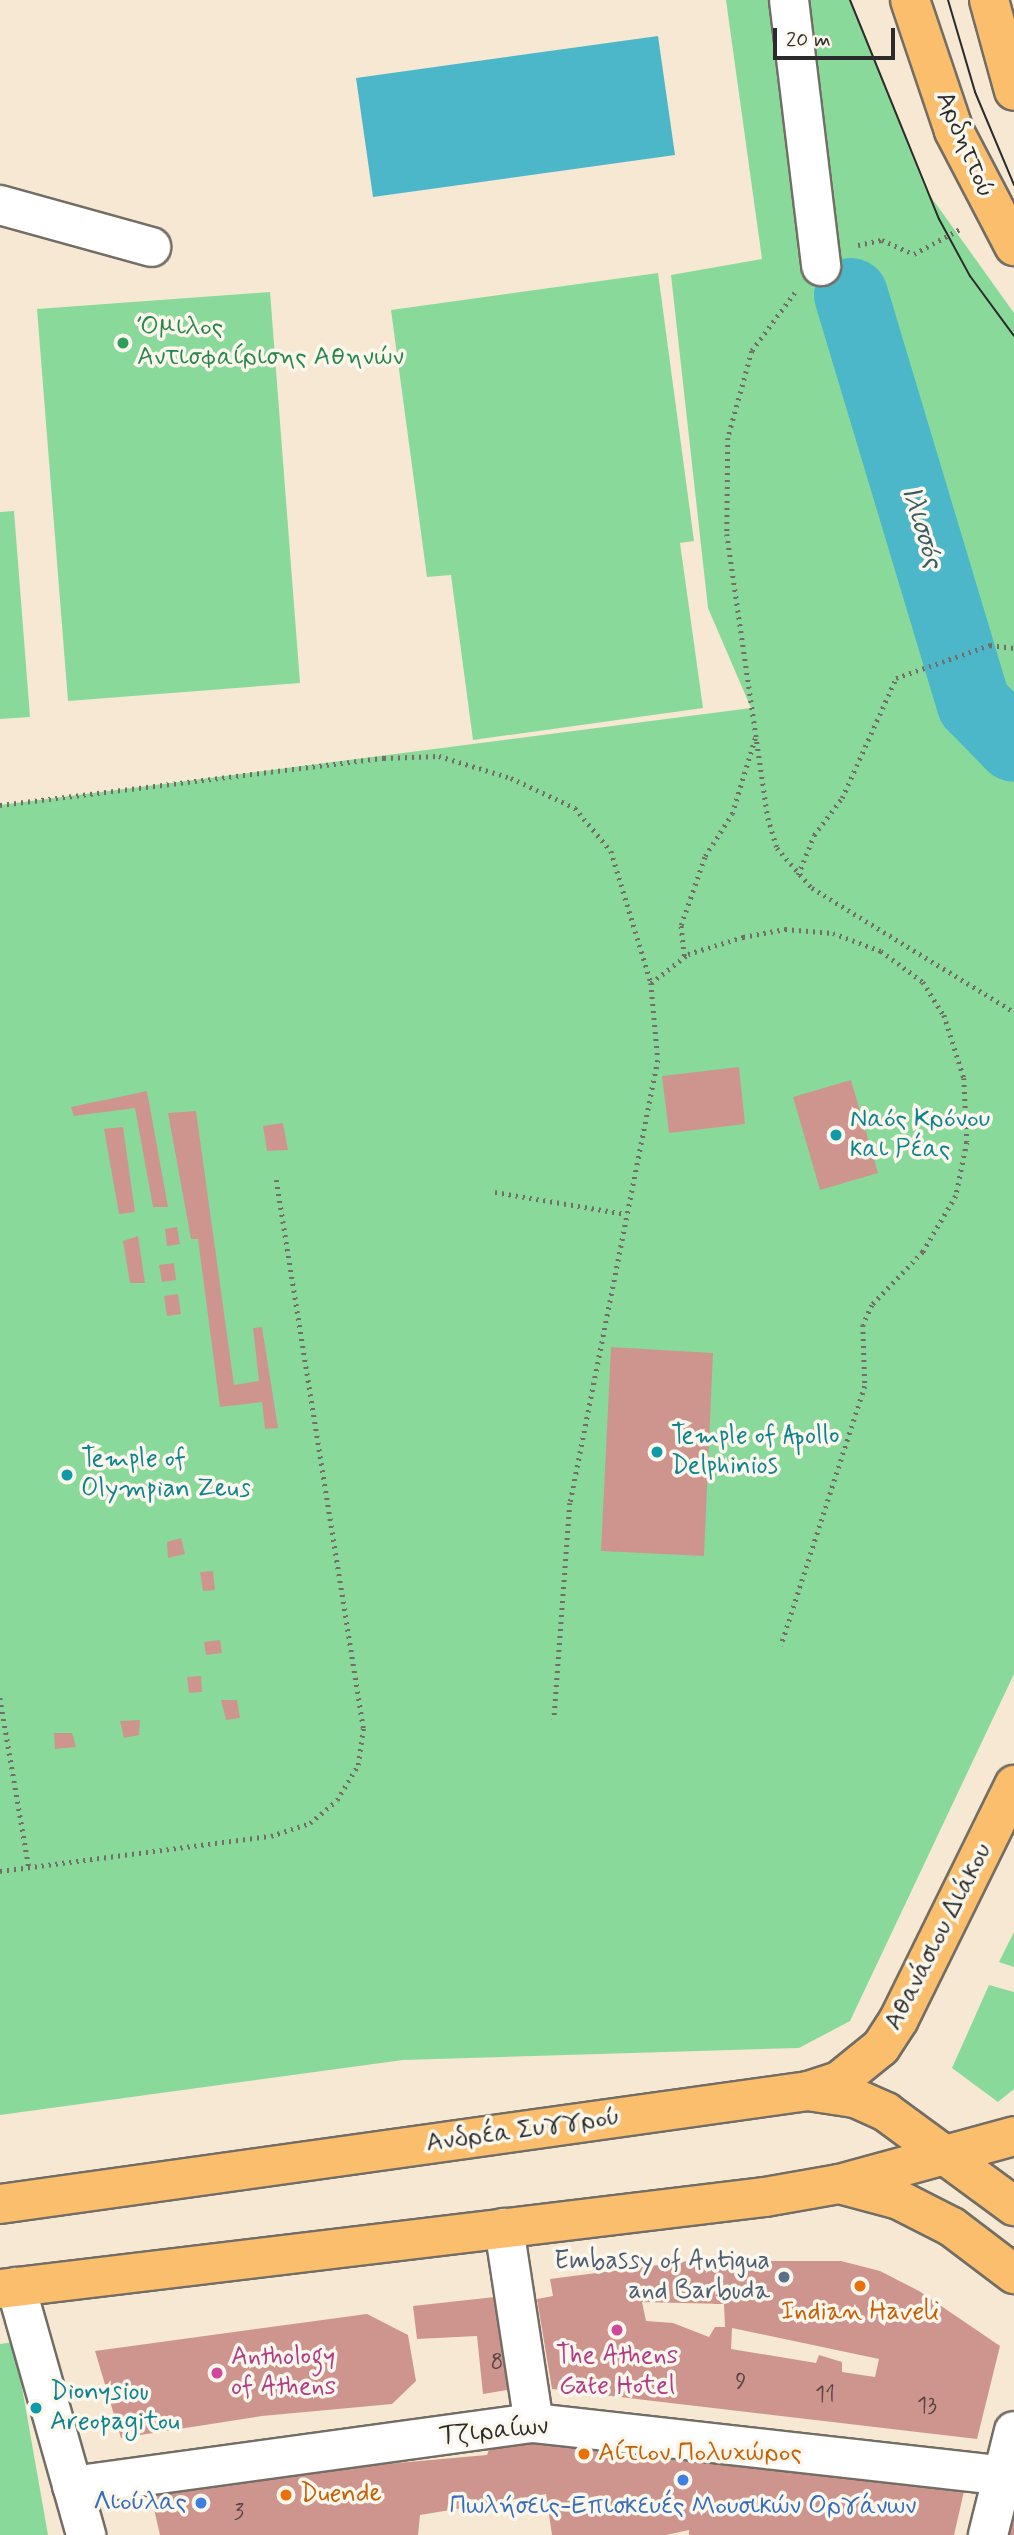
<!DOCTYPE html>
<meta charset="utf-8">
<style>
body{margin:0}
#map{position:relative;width:1014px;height:2535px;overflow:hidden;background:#f6e8d2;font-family:Mynerve,sans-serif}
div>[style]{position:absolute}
.green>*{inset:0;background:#89da9a}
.water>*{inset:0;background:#4db7ca}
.river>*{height:74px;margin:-37px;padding:0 37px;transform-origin:37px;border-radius:37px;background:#4db7ca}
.building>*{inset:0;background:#ce958e}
.path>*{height:4.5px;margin-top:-2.25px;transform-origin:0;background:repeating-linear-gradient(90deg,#726d65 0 2px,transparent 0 7px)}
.roads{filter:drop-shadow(2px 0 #726d65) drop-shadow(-2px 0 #726d65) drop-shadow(0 2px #726d65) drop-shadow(0 -2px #726d65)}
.minor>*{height:38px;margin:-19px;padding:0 19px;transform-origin:19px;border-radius:19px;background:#fff}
.major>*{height:38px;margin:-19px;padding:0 19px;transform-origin:19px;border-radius:19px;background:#fabe6d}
.highway>*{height:38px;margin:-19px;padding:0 19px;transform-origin:19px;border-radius:19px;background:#fabe6d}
.tram>*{height:2px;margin:-1px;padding:0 1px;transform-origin:1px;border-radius:1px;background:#2b2b2b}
.dots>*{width:19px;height:19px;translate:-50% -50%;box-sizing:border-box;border:4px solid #fbf7ec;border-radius:50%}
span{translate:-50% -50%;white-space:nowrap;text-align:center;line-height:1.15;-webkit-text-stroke:7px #fbf7ec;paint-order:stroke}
.number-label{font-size:23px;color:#544644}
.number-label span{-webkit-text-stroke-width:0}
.street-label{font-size:26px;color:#2b2b2b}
.leisure-label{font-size:26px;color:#27864d}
.left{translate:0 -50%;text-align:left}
.culture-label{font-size:26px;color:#0d838f}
.service-label{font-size:26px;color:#4e5e75}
.right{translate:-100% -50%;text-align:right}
.food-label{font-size:26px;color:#c56008}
.hotel-label{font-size:26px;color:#b23c85}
.shop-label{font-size:26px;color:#366cbe}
.water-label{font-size:28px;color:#375c63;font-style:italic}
.scale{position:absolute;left:773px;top:28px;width:122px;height:32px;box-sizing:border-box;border:4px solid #2b2b2b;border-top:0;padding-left:9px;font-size:21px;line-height:24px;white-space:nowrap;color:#2b2b2b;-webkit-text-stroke:5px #fbf7ec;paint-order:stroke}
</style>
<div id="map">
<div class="green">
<div style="clip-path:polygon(726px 0,850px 0,926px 190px,1014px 313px,1014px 1674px,850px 2021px,799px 2048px,403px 2060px,0 2115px,0 805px,751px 708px,708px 608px,671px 275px,762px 259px)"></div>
<div style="clip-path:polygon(658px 273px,694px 541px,680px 543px,703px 708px,473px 740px,451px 575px,427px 577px,391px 310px)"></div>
<div style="clip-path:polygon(270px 292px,300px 683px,68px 701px,37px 309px)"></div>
<div style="clip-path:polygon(14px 511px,30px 717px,0 719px,0 512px)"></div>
<div style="clip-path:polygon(1014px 1932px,1014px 1967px,999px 1962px)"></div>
<div style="clip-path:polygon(989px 1985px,1014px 1992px,1014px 2089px,998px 2102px,952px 2068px)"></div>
<div style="clip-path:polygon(14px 2342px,48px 2535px,0 2535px,0 2344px)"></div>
</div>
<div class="water">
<div style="clip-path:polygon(658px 36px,675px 155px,373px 197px,356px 78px)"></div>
</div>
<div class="river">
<div style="left:851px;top:295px;width:427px;rotate:73.3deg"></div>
<div style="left:974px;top:704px;width:57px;rotate:45.7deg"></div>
</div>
<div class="building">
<div style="clip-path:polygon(739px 1067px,745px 1124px,669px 1133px,662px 1076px)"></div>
<div style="clip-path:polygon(851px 1080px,878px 1173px,820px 1190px,793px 1097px)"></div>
<div style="clip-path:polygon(147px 1091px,168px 1207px,153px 1207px,135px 1108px,74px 1116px,71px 1107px)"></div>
<div style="clip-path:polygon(196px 1111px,234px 1385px,259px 1381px,253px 1328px,262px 1327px,278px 1428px,265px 1429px,262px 1402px,220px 1407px,198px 1239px,191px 1239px,168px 1113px)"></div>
<div style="clip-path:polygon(283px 1123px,288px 1150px,267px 1151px,263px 1126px)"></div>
<div style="clip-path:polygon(123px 1127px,135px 1212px,119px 1214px,104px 1129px)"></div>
<div style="clip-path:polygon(177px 1227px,180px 1244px,167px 1246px,165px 1229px)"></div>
<div style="clip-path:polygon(138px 1236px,145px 1283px,130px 1283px,123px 1241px)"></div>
<div style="clip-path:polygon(174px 1263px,176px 1280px,162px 1282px,159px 1265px)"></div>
<div style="clip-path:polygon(178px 1294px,181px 1314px,167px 1316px,164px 1296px)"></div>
<div style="clip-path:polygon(611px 1347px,713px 1353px,704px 1556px,601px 1551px)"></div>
<div style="clip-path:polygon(181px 1538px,185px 1554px,168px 1558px,167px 1542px)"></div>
<div style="clip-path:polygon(213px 1571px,215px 1590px,203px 1591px,200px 1572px)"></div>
<div style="clip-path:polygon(220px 1640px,222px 1653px,206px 1655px,204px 1642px)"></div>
<div style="clip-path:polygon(201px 1676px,202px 1692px,189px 1693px,187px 1677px)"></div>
<div style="clip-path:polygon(221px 1700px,237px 1700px,240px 1718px,226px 1720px)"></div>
<div style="clip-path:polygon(140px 1720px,139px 1735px,124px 1738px,120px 1721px)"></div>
<div style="clip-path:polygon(54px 1733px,72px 1733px,76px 1747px,55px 1749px)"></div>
<div style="clip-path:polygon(evenodd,689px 2261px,841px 2261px,880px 2271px,919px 2291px,1000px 2346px,977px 2439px,552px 2389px,537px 2299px,553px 2296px,550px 2279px,689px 2261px,642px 2302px,724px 2304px,725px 2327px,715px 2327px,709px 2337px,673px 2323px,646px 2321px,642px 2302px,689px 2261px,732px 2328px,879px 2359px,875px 2377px,842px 2372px,842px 2362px,819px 2355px,816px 2363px,731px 2349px,732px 2328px)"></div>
<div style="clip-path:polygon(504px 2296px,520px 2388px,483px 2394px,477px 2336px,417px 2339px,413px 2306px)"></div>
<div style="clip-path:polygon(367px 2314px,408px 2335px,416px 2381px,392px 2404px,262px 2416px,121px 2438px,95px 2351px)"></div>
<div style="clip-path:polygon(537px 2437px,965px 2487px,954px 2535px,689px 2535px,689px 2530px,666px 2535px,552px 2535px,546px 2494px,420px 2515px,418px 2535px,160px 2535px,150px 2492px,319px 2470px,487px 2455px,491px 2444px)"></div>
<div style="clip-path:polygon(1014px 2494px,1014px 2535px,1002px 2535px)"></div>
</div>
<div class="path">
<div style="left:858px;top:245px;width:25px;rotate:-12deg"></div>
<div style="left:882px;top:240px;width:35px;rotate:24deg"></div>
<div style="left:914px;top:254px;width:55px;rotate:-28.4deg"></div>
<div style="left:795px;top:293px;width:72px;rotate:126.6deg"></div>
<div style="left:752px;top:351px;width:90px;rotate:105.4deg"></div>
<div style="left:728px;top:438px;width:96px;rotate:90.6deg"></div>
<div style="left:727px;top:534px;width:287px;rotate:81.8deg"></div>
<div style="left:768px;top:818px;width:31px;rotate:73deg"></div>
<div style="left:777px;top:848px;width:53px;rotate:48.8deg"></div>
<div style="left:812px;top:888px;width:237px;rotate:31.5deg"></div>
<div style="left:0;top:805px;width:387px;rotate:-7deg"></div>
<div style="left:384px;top:758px;width:55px;rotate:-2.1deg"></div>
<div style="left:439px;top:756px;width:75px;rotate:17deg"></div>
<div style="left:511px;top:778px;width:71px;rotate:25.1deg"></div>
<div style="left:575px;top:808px;width:56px;rotate:50.1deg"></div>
<div style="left:611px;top:851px;width:138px;rotate:73.1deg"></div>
<div style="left:651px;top:983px;width:77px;rotate:84.8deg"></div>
<div style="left:658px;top:1060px;width:452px;rotate:101.2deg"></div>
<div style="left:570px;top:1503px;width:217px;rotate:94.2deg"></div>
<div style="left:798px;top:875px;width:43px;rotate:-68.2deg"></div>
<div style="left:814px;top:835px;width:46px;rotate:-52.9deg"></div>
<div style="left:842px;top:798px;width:132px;rotate:-65.8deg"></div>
<div style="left:896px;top:678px;width:100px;rotate:-19.3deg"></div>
<div style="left:990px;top:645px;width:24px;rotate:7deg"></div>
<div style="left:684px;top:956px;width:31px;rotate:-96deg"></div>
<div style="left:681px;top:925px;width:73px;rotate:-70.8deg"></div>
<div style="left:705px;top:856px;width:50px;rotate:-57.3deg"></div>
<div style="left:732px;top:814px;width:83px;rotate:-73.1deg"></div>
<div style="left:651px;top:983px;width:47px;rotate:-38.1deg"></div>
<div style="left:688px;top:954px;width:58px;rotate:-17.2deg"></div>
<div style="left:743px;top:937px;width:43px;rotate:-10.8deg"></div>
<div style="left:785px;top:929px;width:48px;rotate:4.8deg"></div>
<div style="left:833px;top:933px;width:51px;rotate:20.6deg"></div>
<div style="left:881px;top:951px;width:52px;rotate:36.4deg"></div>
<div style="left:923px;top:982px;width:39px;rotate:58deg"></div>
<div style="left:944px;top:1015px;width:66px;rotate:72.4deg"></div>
<div style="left:964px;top:1078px;width:64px;rotate:87.3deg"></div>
<div style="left:967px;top:1142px;width:55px;rotate:101.5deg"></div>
<div style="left:956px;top:1196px;width:65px;rotate:120.5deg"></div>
<div style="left:923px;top:1252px;width:74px;rotate:133.9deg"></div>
<div style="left:872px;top:1305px;width:22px;rotate:114deg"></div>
<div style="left:863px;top:1325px;width:61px;rotate:88.1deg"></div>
<div style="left:865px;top:1386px;width:273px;rotate:107.9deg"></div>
<div style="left:495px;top:1192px;width:133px;rotate:9.5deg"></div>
<div style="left:0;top:1698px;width:171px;rotate:80.3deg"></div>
<div style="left:0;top:1871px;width:273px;rotate:-7.4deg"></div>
<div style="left:271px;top:1836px;width:41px;rotate:-18.4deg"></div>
<div style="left:310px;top:1823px;width:35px;rotate:-40deg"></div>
<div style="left:337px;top:1800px;width:41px;rotate:-59deg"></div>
<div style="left:358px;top:1765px;width:37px;rotate:-82deg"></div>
<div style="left:363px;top:1728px;width:555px;rotate:-99.02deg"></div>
</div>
<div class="roads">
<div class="minor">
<div style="left:789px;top:0;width:268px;rotate:83.1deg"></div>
<div style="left:0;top:205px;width:157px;rotate:15.5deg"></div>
<div style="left:504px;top:2228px;width:197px;rotate:81.3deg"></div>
<div style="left:16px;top:2287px;width:258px;rotate:74.2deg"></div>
<div style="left:72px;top:2486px;width:466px;rotate:-7.8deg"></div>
<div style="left:534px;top:2423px;width:470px;rotate:6.4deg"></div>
<div style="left:988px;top:2535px;width:107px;rotate:-76deg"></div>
</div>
<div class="major">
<div style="left:910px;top:0;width:138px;rotate:71.4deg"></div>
<div style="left:954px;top:131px;width:130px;rotate:62.4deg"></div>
<div style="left:989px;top:0;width:94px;rotate:74.6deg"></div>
<div style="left:0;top:2204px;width:816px;rotate:-7.96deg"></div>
<div style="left:808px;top:2091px;width:33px;rotate:-18deg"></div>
<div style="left:839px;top:2081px;width:54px;rotate:-39deg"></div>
<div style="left:881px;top:2047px;width:33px;rotate:-57deg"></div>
<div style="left:899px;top:2019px;width:261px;rotate:-63.8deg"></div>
<div style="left:0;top:2289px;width:771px;rotate:-6.86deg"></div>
<div style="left:765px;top:2197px;width:75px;rotate:-10deg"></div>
<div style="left:839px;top:2184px;width:181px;rotate:-15.3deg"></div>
</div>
<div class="highway">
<div style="left:808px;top:2091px;width:48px;rotate:8.5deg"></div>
<div style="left:855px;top:2098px;width:34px;rotate:24deg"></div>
<div style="left:886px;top:2112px;width:159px;rotate:36.3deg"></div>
<div style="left:839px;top:2184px;width:62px;rotate:14.9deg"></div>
<div style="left:899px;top:2200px;width:59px;rotate:27deg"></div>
<div style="left:952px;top:2227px;width:78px;rotate:37.2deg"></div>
</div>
</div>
<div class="tram">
<div style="left:850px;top:0;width:236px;rotate:67.9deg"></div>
<div style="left:939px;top:219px;width:65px;rotate:61.5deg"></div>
<div style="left:970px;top:276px;width:74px;rotate:53.7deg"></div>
<div style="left:948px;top:0;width:96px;rotate:73.6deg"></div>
<div style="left:975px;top:92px;width:101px;rotate:67.2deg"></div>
</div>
<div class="dots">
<div style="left:123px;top:343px;background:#2e9e5b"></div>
<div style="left:836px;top:1135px;background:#0f9aa8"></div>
<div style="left:657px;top:1452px;background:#0f9aa8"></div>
<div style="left:67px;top:1475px;background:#0f9aa8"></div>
<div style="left:784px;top:2277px;background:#5c6f8a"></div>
<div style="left:860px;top:2286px;background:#e8710a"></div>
<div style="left:617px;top:2330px;background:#d1479c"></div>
<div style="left:217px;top:2373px;background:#d1479c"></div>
<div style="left:36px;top:2408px;background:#0f9aa8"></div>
<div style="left:584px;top:2454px;background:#e8710a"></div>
<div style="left:683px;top:2480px;background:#3f7fe0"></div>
<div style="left:286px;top:2495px;background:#e8710a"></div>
<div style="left:201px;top:2503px;background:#3f7fe0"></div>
</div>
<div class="number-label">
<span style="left:497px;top:2363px">8</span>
<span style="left:741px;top:2382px">9</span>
<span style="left:825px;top:2395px">11</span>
<span style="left:927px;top:2406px">13</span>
<span style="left:239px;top:2513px">3</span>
</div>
<div class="street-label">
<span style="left:964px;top:145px;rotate:67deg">Αρδηττού</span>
<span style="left:939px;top:1937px;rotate:-63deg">Αθανάσιου Διάκου</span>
<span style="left:523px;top:2131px;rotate:-8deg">Ανδρέα Συγγρού</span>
<span style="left:494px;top:2432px;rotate:-5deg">Τζιραίων</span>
</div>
<div class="leisure-label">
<span class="left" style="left:137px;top:343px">Όμιλος<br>Αντισφαίρισης Αθηνών</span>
</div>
<div class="culture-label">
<span class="left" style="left:850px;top:1135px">Ναός Κρόνου<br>και Ρέας</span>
<span class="left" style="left:671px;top:1452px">Temple of Apollo<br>Delphinios</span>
<span class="left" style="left:81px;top:1475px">Temple of<br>Olympian Zeus</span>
<span class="left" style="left:50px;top:2408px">Dionysiou<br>Areopagitou</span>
</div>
<div class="service-label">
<span class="right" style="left:770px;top:2277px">Embassy of Antigua<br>and Barbuda</span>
</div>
<div class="food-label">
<span style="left:860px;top:2313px">Indian Haveli</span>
<span class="left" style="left:598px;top:2454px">Αίτιον Πολυχώρος</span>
<span class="left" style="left:300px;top:2495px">Duende</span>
</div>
<div class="hotel-label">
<span style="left:617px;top:2372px">The Athens<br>Gate Hotel</span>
<span class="left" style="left:231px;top:2373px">Anthology<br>of Athens</span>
</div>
<div class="shop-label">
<span class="right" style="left:187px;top:2503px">Λιούλας</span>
<span style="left:683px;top:2507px">Πωλήσεις-Επισκευές Μουσικών Οργάνων</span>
</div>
<div class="water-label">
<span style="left:921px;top:527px;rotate:73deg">Ιλισσός</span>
</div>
<div class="scale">20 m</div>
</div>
